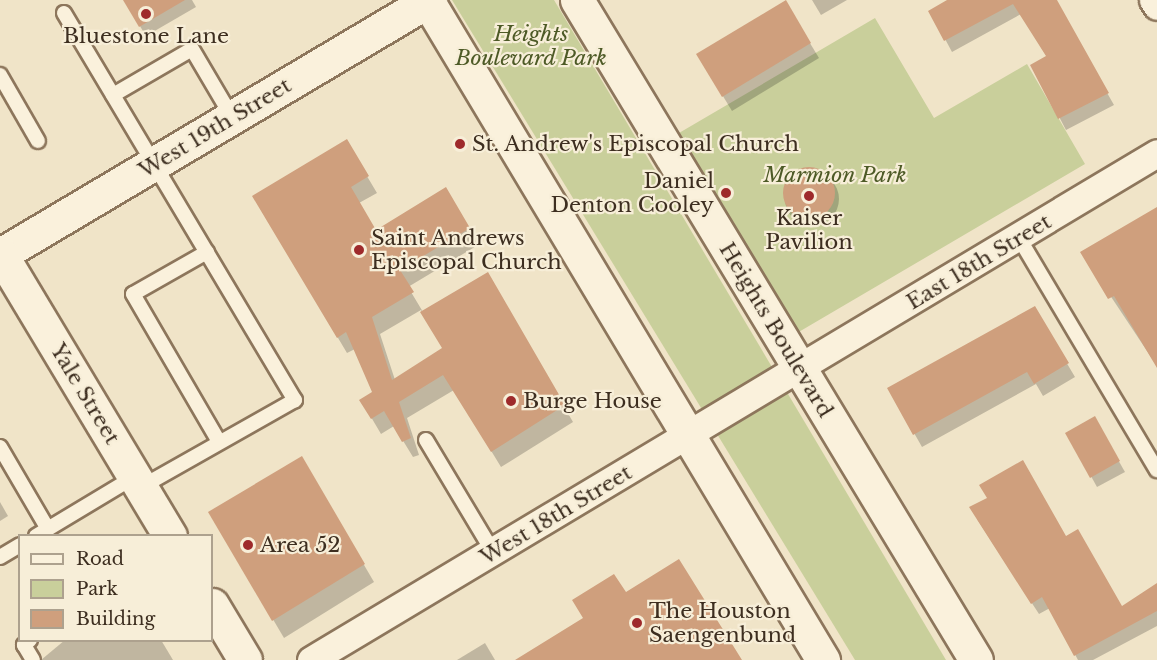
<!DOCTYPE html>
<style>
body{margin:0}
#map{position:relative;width:1157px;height:660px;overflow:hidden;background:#f0e4c8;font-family:"Libre Baskerville",serif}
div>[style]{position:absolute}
.green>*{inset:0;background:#c9cf9b}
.shadow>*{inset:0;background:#0003}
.round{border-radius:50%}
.building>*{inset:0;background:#cf9f7d}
.roads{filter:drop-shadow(2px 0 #8d765c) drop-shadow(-2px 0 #8d765c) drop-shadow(0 2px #8d765c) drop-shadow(0 -2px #8d765c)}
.service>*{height:14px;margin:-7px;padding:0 7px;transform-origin:7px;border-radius:7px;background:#faf1dc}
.minor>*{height:27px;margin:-13.5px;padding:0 13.5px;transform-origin:13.5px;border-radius:13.5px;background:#faf1dc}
.tertiary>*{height:33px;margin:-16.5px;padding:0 16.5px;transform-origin:16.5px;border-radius:16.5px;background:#faf1dc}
.secondary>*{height:33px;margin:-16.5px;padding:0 16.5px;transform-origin:16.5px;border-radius:16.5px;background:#faf1dc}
.dots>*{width:16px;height:16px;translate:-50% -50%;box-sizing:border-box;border:3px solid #f7eed8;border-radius:50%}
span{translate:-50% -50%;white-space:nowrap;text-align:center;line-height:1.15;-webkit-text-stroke:4.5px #f7eed8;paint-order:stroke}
.park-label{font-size:21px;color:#4d5a26;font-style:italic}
.poi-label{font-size:21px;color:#3d2e20}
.left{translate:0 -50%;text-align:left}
.right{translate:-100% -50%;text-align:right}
.street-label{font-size:21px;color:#3d2e20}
.legend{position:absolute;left:18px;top:534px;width:195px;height:108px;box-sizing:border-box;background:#f7eed8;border:2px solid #ada18e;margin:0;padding:8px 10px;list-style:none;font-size:18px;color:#3d2e20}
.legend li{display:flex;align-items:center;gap:12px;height:30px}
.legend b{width:30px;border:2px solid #ada18e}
</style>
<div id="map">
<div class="green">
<div style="clip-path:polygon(452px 0,554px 0,946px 660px,855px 660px)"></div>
<div style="clip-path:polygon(875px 18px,934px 118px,1027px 64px,1085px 164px,797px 333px,679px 133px)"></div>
</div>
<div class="shadow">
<div style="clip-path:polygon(124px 0,192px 0,196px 7px,146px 36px)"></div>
<div style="clip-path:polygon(812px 0,847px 0,821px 15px)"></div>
<div style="clip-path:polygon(950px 0,1054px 0,1114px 105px,1066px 130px,1032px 65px,1047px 57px,1021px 14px,952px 52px,930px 11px)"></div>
<div style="clip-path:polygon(785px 2px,819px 58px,732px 111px,698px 55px)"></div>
<div style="clip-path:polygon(evenodd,346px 141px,377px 193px,359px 203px,375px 232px,446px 189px,478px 245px,408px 287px,423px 312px,487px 274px,573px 422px,501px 467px,454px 390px,407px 418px,419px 455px,413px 457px,394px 426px,381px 434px,371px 417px,374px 393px,355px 349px,347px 353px,254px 197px,346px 141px,421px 310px,444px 349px,395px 380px,380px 334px,421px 310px)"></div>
<div class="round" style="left:785px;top:172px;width:54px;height:54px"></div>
<div style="clip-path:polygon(1157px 208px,1157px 366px,1082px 253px)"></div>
<div style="clip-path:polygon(1034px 308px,1075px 377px,1043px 396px,1036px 384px,922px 447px,889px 389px)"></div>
<div style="clip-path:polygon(1094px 418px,1125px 472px,1097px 487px,1067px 433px)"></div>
<div style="clip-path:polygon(302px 459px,374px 582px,284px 638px,210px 513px)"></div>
<div style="clip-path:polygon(0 502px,8px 516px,0 521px)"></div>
<div style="clip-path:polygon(977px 519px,1066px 538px,1121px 608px,1157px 585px,1157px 626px,1093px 660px,1078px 660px,1050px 608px,1039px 614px)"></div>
<div style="clip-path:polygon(65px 640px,161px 640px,173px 660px,41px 660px)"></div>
<div style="clip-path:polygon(485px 643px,495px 660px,457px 660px)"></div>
</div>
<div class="building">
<div style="clip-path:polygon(123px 0,185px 0,139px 27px)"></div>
<div style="clip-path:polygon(786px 0,811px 43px,722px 97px,696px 54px)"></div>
<div style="clip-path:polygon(947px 0,1057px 0,1109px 93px,1058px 119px,1030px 65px,1046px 56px,1013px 4px,944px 41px,928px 11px)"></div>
<div style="clip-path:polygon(347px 139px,369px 176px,351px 187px,376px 230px,446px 187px,470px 228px,400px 270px,414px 292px,372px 317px,392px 380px,442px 348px,420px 312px,488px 272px,565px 405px,491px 452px,443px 375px,399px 402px,411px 438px,402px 442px,384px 411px,371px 419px,359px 400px,372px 392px,346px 332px,337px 338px,252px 196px)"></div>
<div class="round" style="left:783px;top:167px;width:52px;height:52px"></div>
<div style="clip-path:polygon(1157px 207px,1157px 368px,1114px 296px,1108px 299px,1080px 252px)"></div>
<div style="clip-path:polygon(1035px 306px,1069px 363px,1034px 384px,1027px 372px,913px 435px,887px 388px)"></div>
<div style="clip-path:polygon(1095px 416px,1120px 461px,1090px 478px,1065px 433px)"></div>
<div style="clip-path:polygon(302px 456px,365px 564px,272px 621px,208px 512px)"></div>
<div style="clip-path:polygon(1023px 460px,1066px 536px,1078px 529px,1122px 606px,1157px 583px,1157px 611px,1074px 656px,1042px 597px,1031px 604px,969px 507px,987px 498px,979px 485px)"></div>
<div style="clip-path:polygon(679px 559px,742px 660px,515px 660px,583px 618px,572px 600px,614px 574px,626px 592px)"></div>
</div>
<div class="roads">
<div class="service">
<div style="left:64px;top:13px;width:451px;rotate:59.2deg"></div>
<div style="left:295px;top:400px;width:177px;rotate:150.5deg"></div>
<div style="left:0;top:75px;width:76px;rotate:60.1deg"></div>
<div style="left:113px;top:95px;width:91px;rotate:-30.2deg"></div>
<div style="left:192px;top:49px;width:79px;rotate:59.5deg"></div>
<div style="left:1019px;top:238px;width:270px;rotate:59.3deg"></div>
<div style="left:207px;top:252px;width:85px;rotate:150.4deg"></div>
<div style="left:133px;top:294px;width:171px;rotate:59.8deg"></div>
<div style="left:426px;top:440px;width:131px;rotate:59.1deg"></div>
<div style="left:0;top:447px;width:95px;rotate:59.7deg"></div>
<div style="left:36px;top:536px;width:114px;rotate:-31deg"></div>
<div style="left:0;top:557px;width:23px;rotate:-31deg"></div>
<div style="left:30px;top:640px;width:8px;rotate:140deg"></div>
<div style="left:24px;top:645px;width:17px;rotate:59deg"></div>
</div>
<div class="minor">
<div style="left:1153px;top:0;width:7px;rotate:56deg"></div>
<div style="left:311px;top:660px;width:986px;rotate:-30.93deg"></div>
</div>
<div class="tertiary">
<div style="left:0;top:255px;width:500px;rotate:-30.7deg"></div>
</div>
<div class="secondary">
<div style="left:427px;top:0;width:770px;rotate:59.04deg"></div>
<div style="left:577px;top:0;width:771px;rotate:58.85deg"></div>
<div style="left:0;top:253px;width:330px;rotate:59deg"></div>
<div style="left:212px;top:605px;width:64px;rotate:59deg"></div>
</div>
</div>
<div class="dots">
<div style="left:146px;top:14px;background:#9e2a2b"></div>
<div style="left:460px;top:144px;background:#9e2a2b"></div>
<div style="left:726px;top:193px;background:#9e2a2b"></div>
<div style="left:809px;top:196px;background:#9e2a2b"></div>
<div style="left:359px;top:250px;background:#9e2a2b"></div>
<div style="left:511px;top:401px;background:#9e2a2b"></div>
<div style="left:248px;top:545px;background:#9e2a2b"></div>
<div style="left:637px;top:623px;background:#9e2a2b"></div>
</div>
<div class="park-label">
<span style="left:531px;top:46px">Heights<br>Boulevard Park</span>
<span style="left:835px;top:175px">Marmion Park</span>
</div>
<div class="poi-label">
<span style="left:146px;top:36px">Bluestone Lane</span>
<span class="left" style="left:472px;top:144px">St. Andrew's Episcopal Church</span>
<span class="right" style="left:714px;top:193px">Daniel<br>Denton Cooley</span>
<span style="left:809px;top:230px">Kaiser<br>Pavilion</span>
<span class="left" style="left:371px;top:250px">Saint Andrews<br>Episcopal Church</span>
<span class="left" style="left:523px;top:401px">Burge House</span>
<span class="left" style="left:260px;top:545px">Area 52</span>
<span class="left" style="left:649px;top:623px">The Houston<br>Saengenbund</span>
</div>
<div class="street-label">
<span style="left:215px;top:128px;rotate:-31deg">West 19th Street</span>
<span style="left:979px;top:262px;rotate:-31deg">East 18th Street</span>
<span style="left:776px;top:330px;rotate:59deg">Heights Boulevard</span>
<span style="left:85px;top:394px;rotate:59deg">Yale Street</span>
<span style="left:556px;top:515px;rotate:-31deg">West 18th Street</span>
</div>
<ul class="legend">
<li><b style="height:8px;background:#faf1dc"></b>Road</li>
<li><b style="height:16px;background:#c9cf9b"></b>Park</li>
<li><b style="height:16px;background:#cf9f7d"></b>Building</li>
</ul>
</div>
